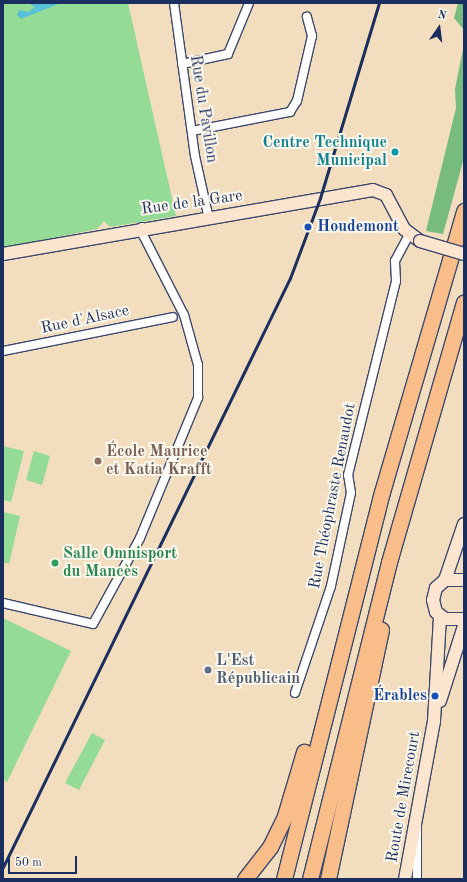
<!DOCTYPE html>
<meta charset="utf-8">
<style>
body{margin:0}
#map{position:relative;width:467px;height:882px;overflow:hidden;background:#f3ddbf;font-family:"Old Standard TT",serif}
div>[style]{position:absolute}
.green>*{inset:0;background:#94db95}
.forest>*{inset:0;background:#77bb7e}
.water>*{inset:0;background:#5abfd7}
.roads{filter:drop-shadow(1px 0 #3b496d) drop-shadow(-1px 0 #3b496d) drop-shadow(0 1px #3b496d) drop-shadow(0 -1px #3b496d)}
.street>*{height:8px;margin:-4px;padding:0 4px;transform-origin:4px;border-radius:4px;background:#fff}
.secondary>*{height:12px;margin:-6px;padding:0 6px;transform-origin:6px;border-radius:6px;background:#fce5cf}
.highway>*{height:15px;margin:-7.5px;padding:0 7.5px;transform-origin:7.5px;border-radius:7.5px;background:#f8bd88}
.rail>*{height:3px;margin:-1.5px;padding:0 1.5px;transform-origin:1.5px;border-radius:1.5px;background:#1b2f5e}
.bridges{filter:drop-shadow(1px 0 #3b496d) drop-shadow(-1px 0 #3b496d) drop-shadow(0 1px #3b496d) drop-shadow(0 -1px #3b496d)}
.secondary-bridge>*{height:12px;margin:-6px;padding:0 6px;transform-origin:6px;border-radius:6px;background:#fce5cf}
.dots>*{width:11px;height:11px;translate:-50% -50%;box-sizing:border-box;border:2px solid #fbf7ec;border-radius:50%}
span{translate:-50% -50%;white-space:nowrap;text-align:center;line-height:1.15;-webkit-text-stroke:4px #fbf7ec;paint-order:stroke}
.street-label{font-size:16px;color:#1b2f5e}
.culture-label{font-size:16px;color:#0d838f;font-weight:700}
.right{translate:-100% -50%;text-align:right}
.transit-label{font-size:16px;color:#164399;font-weight:700}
.left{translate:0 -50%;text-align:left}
.education-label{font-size:16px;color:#785e54;font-weight:700}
.leisure-label{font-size:16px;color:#27864d;font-weight:700}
.service-label{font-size:16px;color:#4e5e75;font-weight:700}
.frame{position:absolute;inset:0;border:4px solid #1b2f5e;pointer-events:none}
.north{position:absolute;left:419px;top:8px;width:40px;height:40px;-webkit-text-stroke:3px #fbf7ec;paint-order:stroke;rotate:14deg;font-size:11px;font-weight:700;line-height:16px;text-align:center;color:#1b2f5e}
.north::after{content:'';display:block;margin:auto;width:14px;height:18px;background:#1b2f5e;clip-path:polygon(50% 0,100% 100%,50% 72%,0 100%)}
.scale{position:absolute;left:8px;top:856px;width:69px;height:18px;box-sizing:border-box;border:2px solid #1b2f5e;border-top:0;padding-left:5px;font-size:12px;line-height:14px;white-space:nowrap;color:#1b2f5e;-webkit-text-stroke:3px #fbf7ec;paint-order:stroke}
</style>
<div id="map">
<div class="green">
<div style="clip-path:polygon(3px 3px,128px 3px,176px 216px,110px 227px,104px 221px,97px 229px,3px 248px)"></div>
<div style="clip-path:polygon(3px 446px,24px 451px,11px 502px,3px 500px)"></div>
<div style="clip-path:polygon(34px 451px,50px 456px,42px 485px,26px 480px)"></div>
<div style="clip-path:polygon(3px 512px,20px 516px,9px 564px,3px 562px)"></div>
<div style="clip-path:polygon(3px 618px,71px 651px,7px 782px,3px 779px)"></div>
<div style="clip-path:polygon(92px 733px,105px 740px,79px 790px,65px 783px)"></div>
</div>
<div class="forest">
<div style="clip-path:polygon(458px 3px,464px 3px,464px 30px,454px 18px)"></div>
<div style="clip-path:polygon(464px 44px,464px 158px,443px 234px,426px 231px,456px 108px,455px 89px)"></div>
</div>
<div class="water">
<div style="clip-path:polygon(28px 3px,61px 3px,21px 19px,17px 15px,19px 10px,28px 12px,35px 7px)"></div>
</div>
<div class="roads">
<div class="street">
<div style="left:174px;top:3px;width:154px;rotate:82.2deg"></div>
<div style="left:195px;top:156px;width:65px;rotate:77.5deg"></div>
<div style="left:182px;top:64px;width:47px;rotate:-12.3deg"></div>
<div style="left:228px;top:54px;width:55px;rotate:-67.6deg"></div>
<div style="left:192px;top:131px;width:100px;rotate:-11deg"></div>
<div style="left:290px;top:112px;width:13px;rotate:-58deg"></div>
<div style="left:297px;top:101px;width:67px;rotate:-77deg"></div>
<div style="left:312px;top:36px;width:20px;rotate:-105deg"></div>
<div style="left:3px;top:351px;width:173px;rotate:-11.3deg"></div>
<div style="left:3px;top:603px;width:92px;rotate:13.1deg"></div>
<div style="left:93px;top:624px;width:98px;rotate:-61.3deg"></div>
<div style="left:140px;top:538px;width:152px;rotate:-67.5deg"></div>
<div style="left:198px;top:398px;width:33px;rotate:-90deg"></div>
<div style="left:198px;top:365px;width:52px;rotate:-105.6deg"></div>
<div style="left:184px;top:315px;width:90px;rotate:-117.1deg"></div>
<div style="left:143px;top:235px;width:8px;rotate:-97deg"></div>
<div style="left:295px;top:693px;width:113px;rotate:-71.4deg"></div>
<div style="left:331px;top:586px;width:95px;rotate:-77.9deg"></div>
<div style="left:351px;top:493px;width:18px;rotate:-99deg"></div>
<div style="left:348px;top:475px;width:200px;rotate:-76.1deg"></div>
<div style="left:396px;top:281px;width:20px;rotate:-93deg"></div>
<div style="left:395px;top:261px;width:30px;rotate:-62deg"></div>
<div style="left:417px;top:879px;width:53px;rotate:-90deg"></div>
</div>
<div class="secondary">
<div style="left:3px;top:254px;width:375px;rotate:-9.8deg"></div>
<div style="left:373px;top:190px;width:14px;rotate:21deg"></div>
<div style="left:386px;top:195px;width:38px;rotate:62deg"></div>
<div style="left:404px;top:229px;width:20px;rotate:37deg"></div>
<div style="left:445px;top:580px;width:59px;rotate:-71.3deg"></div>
<div style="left:464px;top:580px;width:19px;rotate:180deg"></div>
<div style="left:445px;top:580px;width:12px;rotate:138deg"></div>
<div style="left:436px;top:588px;width:12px;rotate:104deg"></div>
<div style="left:433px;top:600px;width:12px;rotate:76deg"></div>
<div style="left:436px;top:612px;width:11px;rotate:38deg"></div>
<div style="left:445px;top:619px;width:19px"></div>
<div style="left:440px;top:701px;width:79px;rotate:-72.3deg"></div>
<div style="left:405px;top:879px;width:161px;rotate:-79.6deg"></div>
<div style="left:434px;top:721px;width:105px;rotate:-86.7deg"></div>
</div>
<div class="highway">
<div style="left:245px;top:879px;width:41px;rotate:-52deg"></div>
<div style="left:270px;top:847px;width:34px;rotate:-64deg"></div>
<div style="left:285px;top:816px;width:67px;rotate:-73.5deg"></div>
<div style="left:284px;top:879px;width:399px;rotate:-75.8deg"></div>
<div style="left:382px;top:492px;width:293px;rotate:-73.7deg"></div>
<div style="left:310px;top:879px;width:327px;rotate:-76deg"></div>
<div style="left:389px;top:562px;width:270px;rotate:-73.9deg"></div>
<div style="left:328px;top:879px;width:255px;rotate:-78deg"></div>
</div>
</div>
<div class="rail">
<div style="left:3px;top:867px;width:655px;rotate:-64.02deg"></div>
<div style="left:290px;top:278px;width:85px;rotate:-69.4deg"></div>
<div style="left:320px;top:198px;width:204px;rotate:-73.2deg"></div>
</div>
<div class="bridges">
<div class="secondary-bridge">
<div style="left:420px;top:241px;width:46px;rotate:16.5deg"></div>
</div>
</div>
<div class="dots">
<div style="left:395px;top:152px;background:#0f9aa8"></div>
<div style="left:308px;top:227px;background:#1a4fb4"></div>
<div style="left:98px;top:461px;background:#8d6e63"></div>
<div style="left:55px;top:563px;background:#2e9e5b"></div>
<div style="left:208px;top:670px;background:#5c6f8a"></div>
<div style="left:435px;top:696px;background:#1a4fb4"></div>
</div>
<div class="street-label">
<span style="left:203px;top:109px;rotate:81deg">Rue du Pavillon</span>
<span style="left:192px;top:203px;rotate:-8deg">Rue de la Gare</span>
<span style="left:85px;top:320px;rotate:-12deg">Rue d'Alsace</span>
<span style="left:333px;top:496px;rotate:-79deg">Rue Théophraste Renaudot</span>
<span style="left:404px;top:797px;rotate:-80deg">Route de Mirecourt</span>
</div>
<div class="culture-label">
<span class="right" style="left:387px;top:152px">Centre Technique<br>Municipal</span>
</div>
<div class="transit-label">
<span class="left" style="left:317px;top:227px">Houdemont</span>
<span class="right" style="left:427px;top:696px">Érables</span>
</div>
<div class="education-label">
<span class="left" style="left:106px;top:461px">École Maurice<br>et Katia Krafft</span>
</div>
<div class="leisure-label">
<span class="left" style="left:63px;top:563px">Salle Omnisport<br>du Mancès</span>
</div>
<div class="service-label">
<span class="left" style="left:216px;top:670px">L'Est<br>Républicain</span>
</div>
<div class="frame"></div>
<div class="north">N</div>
<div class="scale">50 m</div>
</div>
